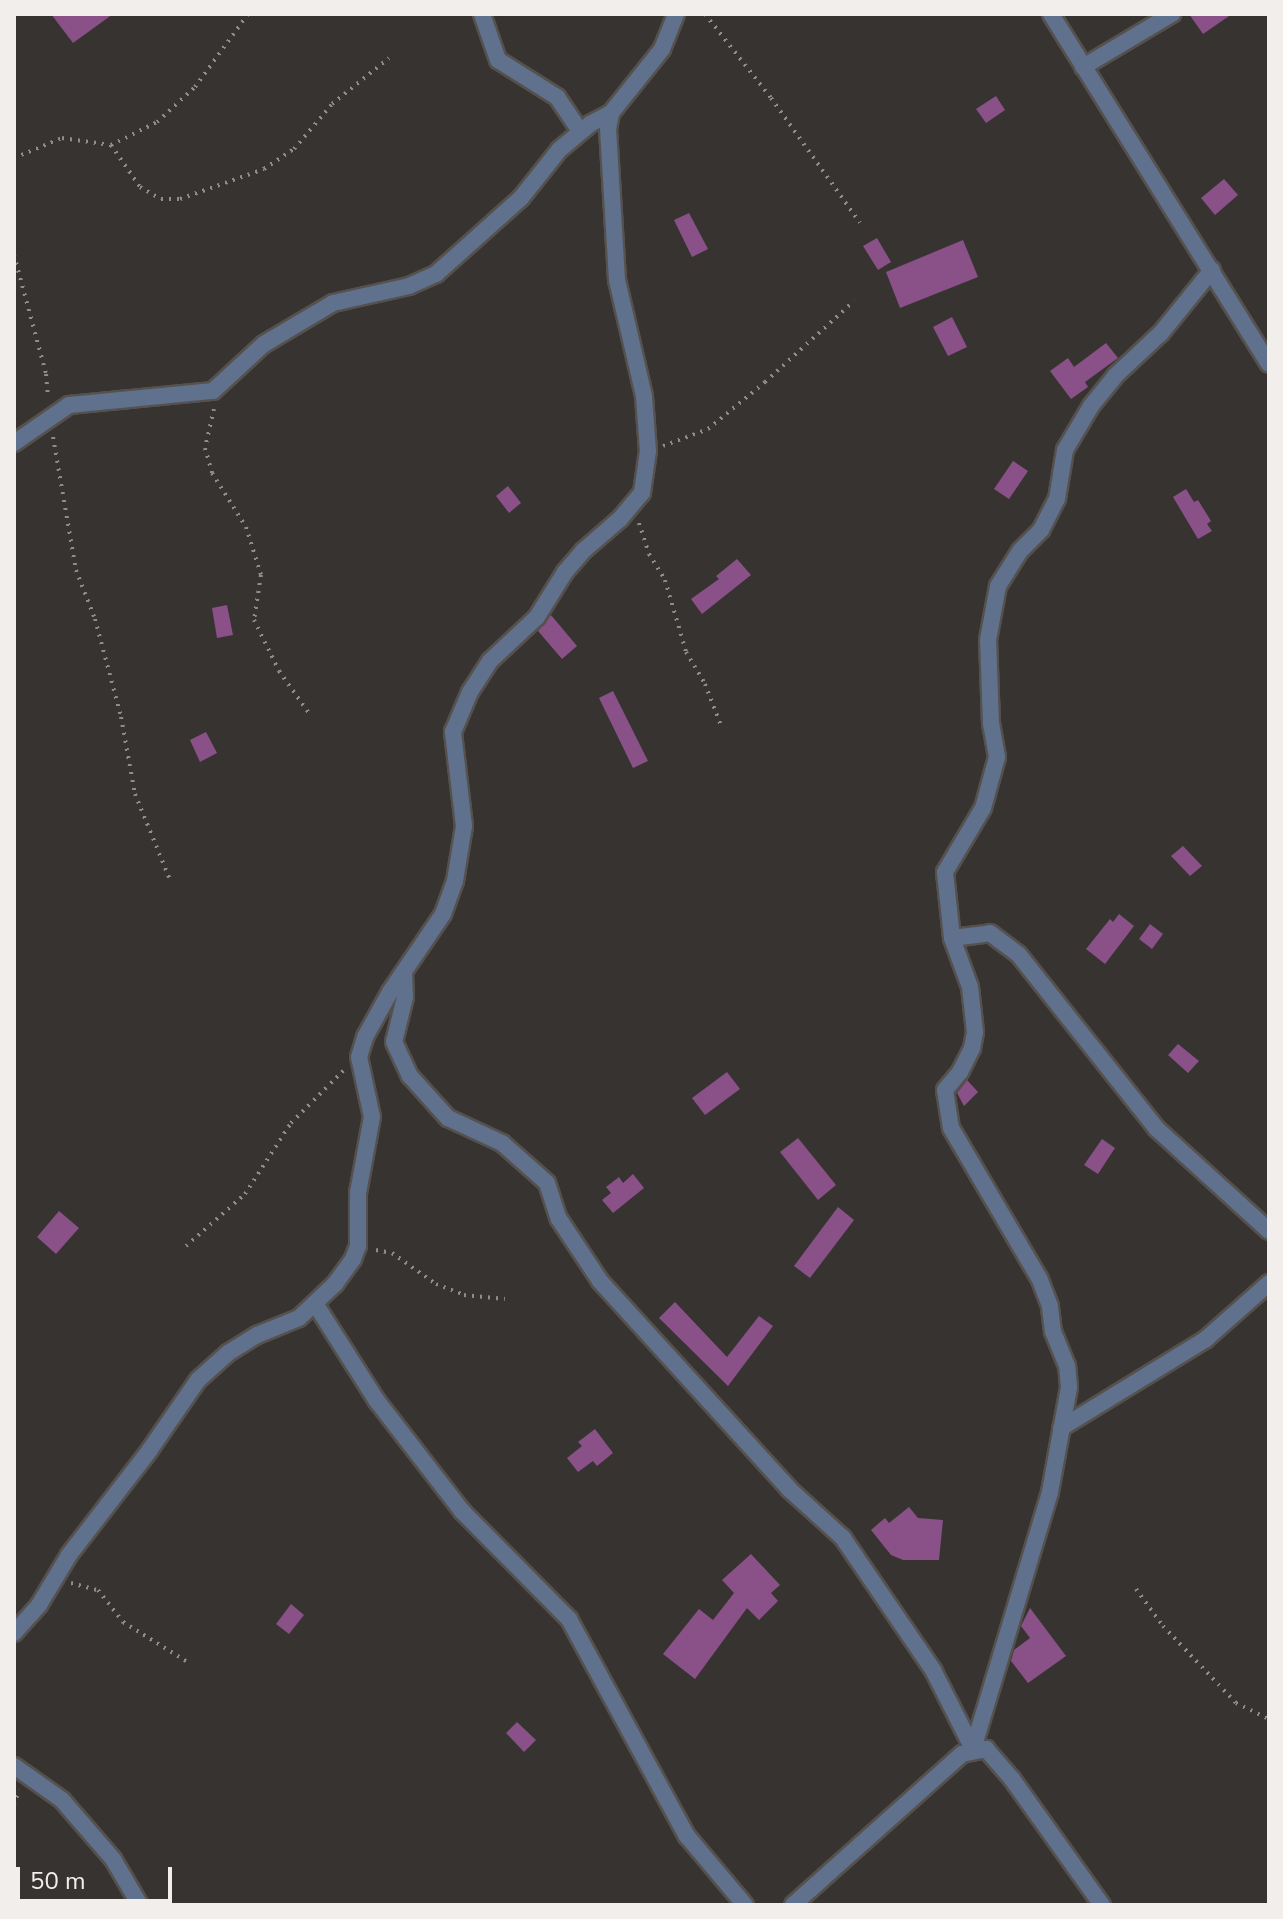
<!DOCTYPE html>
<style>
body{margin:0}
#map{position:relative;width:1283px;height:1919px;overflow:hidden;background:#373330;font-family:"Nunito Sans",sans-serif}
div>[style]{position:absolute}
.building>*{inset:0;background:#895187}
.path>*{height:4px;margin-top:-2px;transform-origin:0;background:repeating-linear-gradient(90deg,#908c8a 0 2px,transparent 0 8px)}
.roads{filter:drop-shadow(2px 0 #55514e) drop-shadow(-2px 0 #55514e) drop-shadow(0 2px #55514e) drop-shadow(0 -2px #55514e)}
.minor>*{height:16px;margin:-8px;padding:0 8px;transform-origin:8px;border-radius:8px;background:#60718d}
span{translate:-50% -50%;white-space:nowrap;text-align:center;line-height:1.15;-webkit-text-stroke:6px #373330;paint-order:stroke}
.frame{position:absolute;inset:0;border:16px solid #f1eeec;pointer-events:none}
.scale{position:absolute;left:16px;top:1867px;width:156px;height:36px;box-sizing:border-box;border:4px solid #f1eeec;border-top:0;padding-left:10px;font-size:24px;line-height:28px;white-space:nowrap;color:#f1eeec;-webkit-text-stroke:6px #373330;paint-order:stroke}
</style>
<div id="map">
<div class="building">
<div style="clip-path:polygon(51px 14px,113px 14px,73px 43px)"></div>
<div style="clip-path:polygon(1189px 14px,1232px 14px,1203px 34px)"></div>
<div style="clip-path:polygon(996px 96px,1005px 110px,986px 123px,976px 109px)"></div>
<div style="clip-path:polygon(1224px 179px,1238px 195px,1215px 215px,1201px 198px)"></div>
<div style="clip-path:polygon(689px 213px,708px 249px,692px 257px,674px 220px)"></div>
<div style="clip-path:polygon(877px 238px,891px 262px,878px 270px,863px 246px)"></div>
<div style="clip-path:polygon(963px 240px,978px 277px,900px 308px,886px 272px)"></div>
<div style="clip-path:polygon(952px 317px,967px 347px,948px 356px,933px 327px)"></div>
<div style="clip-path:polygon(1106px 343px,1118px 358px,1085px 382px,1088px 387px,1071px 399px,1050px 371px,1068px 358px,1074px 367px)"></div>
<div style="clip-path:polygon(1013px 461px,1028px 471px,1009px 499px,994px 489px)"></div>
<div style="clip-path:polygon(508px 486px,521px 503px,509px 513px,496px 496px)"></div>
<div style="clip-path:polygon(1186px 489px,1194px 502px,1198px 500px,1211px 521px,1207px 524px,1212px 531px,1198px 539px,1173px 497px)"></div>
<div style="clip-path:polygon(737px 559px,751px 575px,702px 614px,691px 599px,719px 579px,716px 576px)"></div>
<div style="clip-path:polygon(227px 605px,233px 635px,217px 638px,212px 608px)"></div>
<div style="clip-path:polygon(551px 615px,577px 646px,562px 659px,538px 631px)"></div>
<div style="clip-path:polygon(613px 691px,648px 761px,633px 768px,599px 698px)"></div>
<div style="clip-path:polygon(206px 732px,217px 753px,200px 762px,190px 740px)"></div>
<div style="clip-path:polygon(1183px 846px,1202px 866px,1190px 876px,1171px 856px)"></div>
<div style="clip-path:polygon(1119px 914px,1134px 926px,1105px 964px,1086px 949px,1110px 919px,1113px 922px)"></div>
<div style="clip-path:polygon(1150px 924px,1163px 934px,1152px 949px,1139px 939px)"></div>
<div style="clip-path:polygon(1178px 1044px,1199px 1061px,1188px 1073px,1168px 1055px)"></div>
<div style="clip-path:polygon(727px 1072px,740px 1089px,705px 1115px,692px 1098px)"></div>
<div style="clip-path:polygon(967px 1080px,978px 1092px,964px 1106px,957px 1093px)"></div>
<div style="clip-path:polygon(798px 1138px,836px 1185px,818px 1200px,780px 1152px)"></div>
<div style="clip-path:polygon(1102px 1139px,1115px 1148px,1098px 1174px,1084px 1165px)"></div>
<div style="clip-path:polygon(633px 1174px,644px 1188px,613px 1213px,602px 1200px,611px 1193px,606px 1187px,619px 1177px,623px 1183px)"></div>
<div style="clip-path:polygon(838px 1207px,854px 1220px,810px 1278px,794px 1266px)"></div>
<div style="clip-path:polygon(59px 1211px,79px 1228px,56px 1254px,37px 1237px)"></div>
<div style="clip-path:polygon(675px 1302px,727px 1357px,759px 1316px,773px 1326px,728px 1386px,659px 1318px)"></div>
<div style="clip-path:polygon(595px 1429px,613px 1453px,597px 1466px,593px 1461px,578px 1472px,567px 1458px,582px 1446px,578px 1442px)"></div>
<div style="clip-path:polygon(909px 1507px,918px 1518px,943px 1520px,939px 1560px,903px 1560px,891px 1555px,871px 1530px,885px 1518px,889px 1523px)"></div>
<div style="clip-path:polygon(751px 1554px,780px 1585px,771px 1593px,778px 1601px,759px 1620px,747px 1608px,695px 1679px,663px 1654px,699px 1609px,713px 1620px,734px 1593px,722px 1580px)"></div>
<div style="clip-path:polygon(291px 1604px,304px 1615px,289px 1634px,276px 1624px)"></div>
<div style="clip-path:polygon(1030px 1608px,1066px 1656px,1028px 1683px,1011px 1661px,1014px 1650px,1030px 1638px,1021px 1626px)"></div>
<div style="clip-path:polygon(517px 1722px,536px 1740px,524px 1752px,506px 1733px)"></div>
</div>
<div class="path">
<div style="left:705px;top:14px;width:107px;rotate:51.8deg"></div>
<div style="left:771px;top:98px;width:153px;rotate:54.5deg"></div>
<div style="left:111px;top:145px;width:51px;rotate:55.4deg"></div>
<div style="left:140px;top:187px;width:24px;rotate:30deg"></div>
<div style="left:161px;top:199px;width:19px"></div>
<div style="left:180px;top:199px;width:89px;rotate:-19.7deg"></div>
<div style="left:264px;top:169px;width:36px;rotate:-34deg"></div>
<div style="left:294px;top:149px;width:59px;rotate:-49.8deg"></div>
<div style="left:332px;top:104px;width:73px;rotate:-38.9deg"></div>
<div style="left:14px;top:158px;width:52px;rotate:-22.6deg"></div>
<div style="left:62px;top:138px;width:49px;rotate:8.1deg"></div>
<div style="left:111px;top:145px;width:51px;rotate:-26.6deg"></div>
<div style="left:157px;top:122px;width:52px;rotate:-42.6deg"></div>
<div style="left:195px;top:87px;width:90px;rotate:-54deg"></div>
<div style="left:14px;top:255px;width:123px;rotate:74.9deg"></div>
<div style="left:46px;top:374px;width:23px;rotate:85deg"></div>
<div style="left:214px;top:409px;width:40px;rotate:103deg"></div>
<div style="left:205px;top:448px;width:26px;rotate:74deg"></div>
<div style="left:212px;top:473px;width:64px;rotate:57.8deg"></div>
<div style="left:246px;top:527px;width:50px;rotate:72.6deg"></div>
<div style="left:261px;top:575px;width:46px;rotate:98.8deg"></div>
<div style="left:254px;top:620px;width:57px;rotate:63.9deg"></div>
<div style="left:279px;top:671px;width:55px;rotate:54.6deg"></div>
<div style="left:53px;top:437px;width:135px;rotate:80.2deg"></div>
<div style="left:76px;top:570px;width:53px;rotate:68.8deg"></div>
<div style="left:95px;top:619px;width:101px;rotate:75.1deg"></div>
<div style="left:121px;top:717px;width:78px;rotate:79.7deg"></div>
<div style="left:135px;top:794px;width:95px;rotate:67.8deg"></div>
<div style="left:663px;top:446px;width:48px;rotate:-20.7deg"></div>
<div style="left:708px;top:429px;width:74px;rotate:-39.5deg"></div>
<div style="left:765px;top:382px;width:120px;rotate:-42.3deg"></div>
<div style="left:639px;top:523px;width:33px;rotate:72deg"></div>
<div style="left:649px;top:554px;width:31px;rotate:58deg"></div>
<div style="left:665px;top:580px;width:75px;rotate:73.7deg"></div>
<div style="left:686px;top:652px;width:37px;rotate:59deg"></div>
<div style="left:705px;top:684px;width:47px;rotate:68.9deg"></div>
<div style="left:186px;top:1246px;width:79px;rotate:-41.4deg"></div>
<div style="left:245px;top:1194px;width:85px;rotate:-57.1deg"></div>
<div style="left:291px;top:1123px;width:74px;rotate:-45deg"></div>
<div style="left:376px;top:1250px;width:16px;rotate:11deg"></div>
<div style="left:392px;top:1253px;width:54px;rotate:35.2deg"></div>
<div style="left:436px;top:1284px;width:30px;rotate:21deg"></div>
<div style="left:464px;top:1295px;width:41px;rotate:5.6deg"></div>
<div style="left:71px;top:1583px;width:28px;rotate:15deg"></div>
<div style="left:98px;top:1590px;width:41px;rotate:52deg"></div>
<div style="left:123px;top:1622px;width:78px;rotate:31.8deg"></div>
<div style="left:1136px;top:1589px;width:46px;rotate:53.9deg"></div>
<div style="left:1163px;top:1626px;width:106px;rotate:46.5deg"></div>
<div style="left:1236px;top:1703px;width:37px;rotate:26deg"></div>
<div style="left:14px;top:1805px;width:16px;rotate:-72deg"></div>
</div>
<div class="roads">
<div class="minor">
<div style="left:482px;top:14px;width:49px;rotate:70.8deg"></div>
<div style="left:498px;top:60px;width:70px;rotate:32.1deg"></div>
<div style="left:557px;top:97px;width:41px;rotate:55.9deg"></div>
<div style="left:1051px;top:14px;width:412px;rotate:58.1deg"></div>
<div style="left:1083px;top:67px;width:104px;rotate:-30.8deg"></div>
<div style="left:14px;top:443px;width:67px;rotate:-34.6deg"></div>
<div style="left:69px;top:405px;width:145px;rotate:-5.6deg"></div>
<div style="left:213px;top:391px;width:69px;rotate:-42.7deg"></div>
<div style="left:264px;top:344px;width:80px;rotate:-30.7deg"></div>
<div style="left:333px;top:303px;width:78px;rotate:-12.6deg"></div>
<div style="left:409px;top:286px;width:30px;rotate:-24deg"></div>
<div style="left:436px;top:274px;width:114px;rotate:-41.8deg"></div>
<div style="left:521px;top:198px;width:61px;rotate:-51.6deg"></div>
<div style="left:559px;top:150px;width:40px;rotate:-40deg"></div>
<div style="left:590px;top:124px;width:24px;rotate:-28deg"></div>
<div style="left:952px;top:938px;width:38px;rotate:-7deg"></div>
<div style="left:990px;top:933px;width:36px;rotate:37deg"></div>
<div style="left:1019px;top:955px;width:222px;rotate:51.6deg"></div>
<div style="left:1157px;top:1129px;width:151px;rotate:42.3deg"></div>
<div style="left:404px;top:972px;width:25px;rotate:88deg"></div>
<div style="left:405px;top:997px;width:46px;rotate:103.7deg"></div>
<div style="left:394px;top:1042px;width:38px;rotate:65deg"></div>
<div style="left:410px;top:1076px;width:57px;rotate:47.9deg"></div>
<div style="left:448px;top:1118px;width:60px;rotate:24.8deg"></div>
<div style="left:502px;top:1143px;width:60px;rotate:41.6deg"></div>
<div style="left:547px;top:1183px;width:38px;rotate:72deg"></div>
<div style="left:559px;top:1219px;width:74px;rotate:56.5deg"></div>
<div style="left:600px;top:1281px;width:281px;rotate:47.7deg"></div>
<div style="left:789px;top:1489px;width:73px;rotate:42.2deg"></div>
<div style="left:843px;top:1538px;width:160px;rotate:55.7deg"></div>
<div style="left:933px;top:1670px;width:89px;rotate:63.1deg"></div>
<div style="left:316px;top:1305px;width:114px;rotate:57.6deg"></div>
<div style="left:377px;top:1401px;width:139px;rotate:52.3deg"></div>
<div style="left:462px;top:1511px;width:152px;rotate:45.3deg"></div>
<div style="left:569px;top:1619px;width:247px;rotate:61.5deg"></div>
<div style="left:687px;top:1836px;width:90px;rotate:50deg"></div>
<div style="left:1061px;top:1428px;width:170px;rotate:-31.5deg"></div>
<div style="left:1206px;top:1339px;width:84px;rotate:-41.6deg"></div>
<div style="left:14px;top:1633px;width:38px;rotate:-48deg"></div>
<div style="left:39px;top:1605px;width:58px;rotate:-59deg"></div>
<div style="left:69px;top:1555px;width:131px;rotate:-52.4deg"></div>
<div style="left:149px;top:1451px;width:86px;rotate:-55.4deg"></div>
<div style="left:198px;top:1380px;width:40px;rotate:-42deg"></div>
<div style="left:228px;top:1353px;width:34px;rotate:-32deg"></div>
<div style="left:257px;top:1335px;width:45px;rotate:-22deg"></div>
<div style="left:299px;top:1318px;width:50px;rotate:-43.4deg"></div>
<div style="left:335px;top:1284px;width:31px;rotate:-54deg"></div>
<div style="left:353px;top:1259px;width:14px;rotate:-69deg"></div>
<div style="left:358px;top:1246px;width:53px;rotate:-90deg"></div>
<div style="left:358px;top:1193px;width:77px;rotate:-79.6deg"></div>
<div style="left:372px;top:1117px;width:61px;rotate:-102.2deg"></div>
<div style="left:359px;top:1057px;width:21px;rotate:-73deg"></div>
<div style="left:365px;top:1037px;width:51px;rotate:-60.9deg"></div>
<div style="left:390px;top:992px;width:94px;rotate:-55.8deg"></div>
<div style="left:443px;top:914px;width:35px;rotate:-70deg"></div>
<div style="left:455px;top:881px;width:56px;rotate:-80.7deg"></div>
<div style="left:464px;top:826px;width:95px;rotate:-96.7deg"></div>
<div style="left:453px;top:732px;width:43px;rotate:-67deg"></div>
<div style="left:470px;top:692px;width:37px;rotate:-57deg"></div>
<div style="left:490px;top:661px;width:64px;rotate:-43.1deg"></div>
<div style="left:537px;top:617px;width:53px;rotate:-58.1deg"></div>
<div style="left:565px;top:572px;width:28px;rotate:-49deg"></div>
<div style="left:583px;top:551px;width:49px;rotate:-40.9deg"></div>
<div style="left:620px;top:519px;width:34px;rotate:-50deg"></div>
<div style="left:642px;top:493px;width:42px;rotate:-81.9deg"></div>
<div style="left:648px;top:451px;width:55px;rotate:-94.2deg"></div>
<div style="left:644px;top:396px;width:119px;rotate:-103.1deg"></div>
<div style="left:617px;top:280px;width:151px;rotate:-93.4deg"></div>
<div style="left:608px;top:129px;width:16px;rotate:-79deg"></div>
<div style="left:611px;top:113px;width:82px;rotate:-51.4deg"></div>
<div style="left:662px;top:49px;width:38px;rotate:-68deg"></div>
<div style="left:973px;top:1749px;width:268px;rotate:-73.3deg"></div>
<div style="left:1050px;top:1492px;width:107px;rotate:-79.7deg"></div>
<div style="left:1069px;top:1387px;width:21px;rotate:-95deg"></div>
<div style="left:1067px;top:1366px;width:37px;rotate:-112deg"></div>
<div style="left:1053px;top:1332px;width:26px;rotate:-97deg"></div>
<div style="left:1050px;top:1306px;width:30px;rotate:-111deg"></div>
<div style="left:1039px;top:1278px;width:174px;rotate:-120.4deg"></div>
<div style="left:951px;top:1128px;width:38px;rotate:-99deg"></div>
<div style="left:945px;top:1090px;width:23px;rotate:-50deg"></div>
<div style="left:960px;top:1072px;width:27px;rotate:-63deg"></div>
<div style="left:972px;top:1048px;width:16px;rotate:-79deg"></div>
<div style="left:975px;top:1032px;width:45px;rotate:-96.3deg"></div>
<div style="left:970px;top:987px;width:52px;rotate:-110.2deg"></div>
<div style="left:952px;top:938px;width:66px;rotate:-96.1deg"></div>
<div style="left:945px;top:872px;width:74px;rotate:-59.3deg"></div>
<div style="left:983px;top:808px;width:53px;rotate:-74.6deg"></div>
<div style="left:997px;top:757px;width:34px;rotate:-100deg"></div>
<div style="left:991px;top:724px;width:84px;rotate:-92deg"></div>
<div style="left:988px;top:640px;width:55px;rotate:-79.5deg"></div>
<div style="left:998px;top:586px;width:41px;rotate:-57.8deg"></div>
<div style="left:1020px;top:551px;width:30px;rotate:-45deg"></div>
<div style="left:1041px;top:530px;width:35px;rotate:-63deg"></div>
<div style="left:1057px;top:499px;width:50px;rotate:-80.7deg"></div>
<div style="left:1065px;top:450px;width:51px;rotate:-59.4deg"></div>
<div style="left:1091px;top:406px;width:38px;rotate:-51deg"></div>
<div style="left:1115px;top:376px;width:63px;rotate:-43.1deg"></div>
<div style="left:1161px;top:333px;width:81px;rotate:-51deg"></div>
<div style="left:14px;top:1766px;width:59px;rotate:35.3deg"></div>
<div style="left:62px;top:1800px;width:78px;rotate:49.2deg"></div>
<div style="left:113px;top:1859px;width:53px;rotate:59.6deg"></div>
<div style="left:793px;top:1905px;width:227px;rotate:-41.8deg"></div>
<div style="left:962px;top:1754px;width:25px;rotate:-12deg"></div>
<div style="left:986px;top:1749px;width:40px;rotate:49deg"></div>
<div style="left:1012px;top:1779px;width:155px;rotate:54.5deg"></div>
</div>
</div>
<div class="frame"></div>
<div class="scale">50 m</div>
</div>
